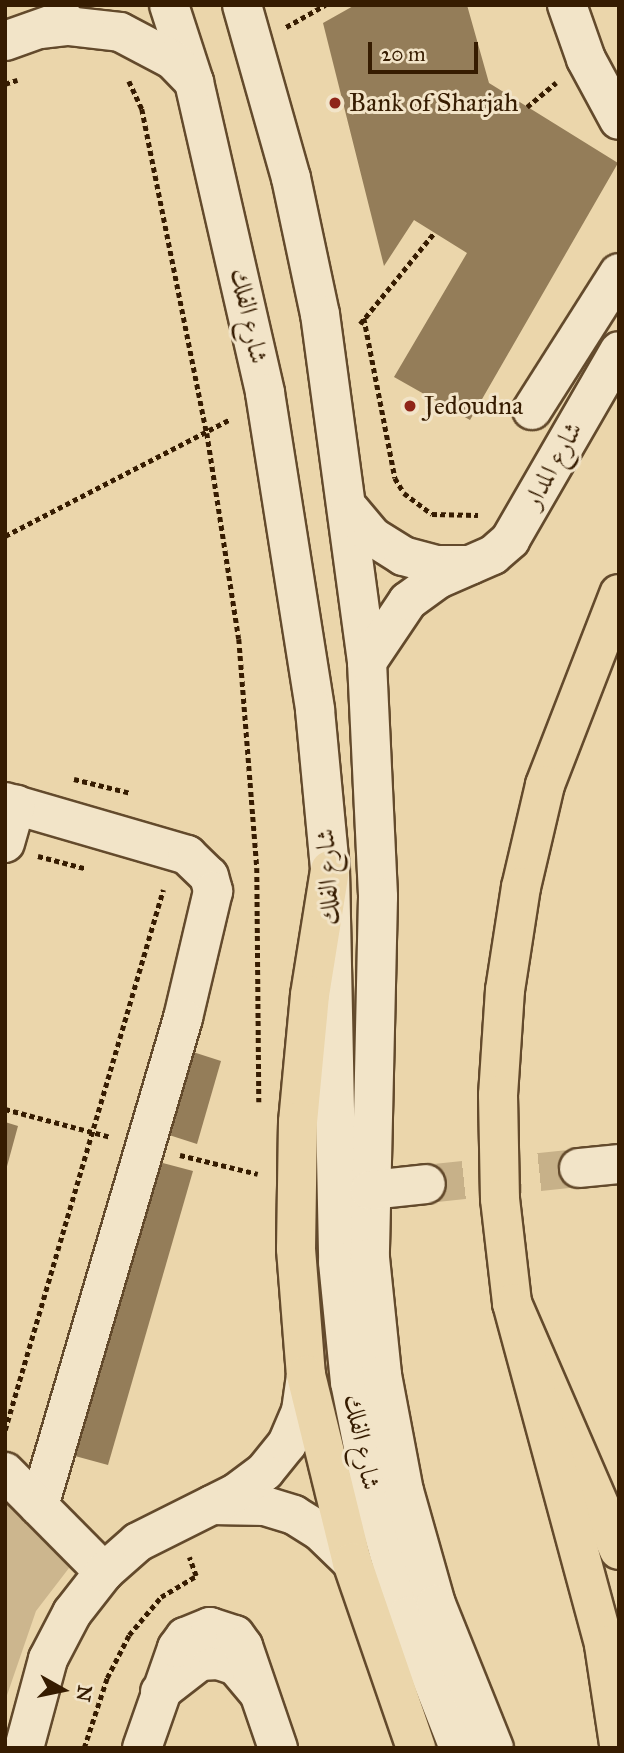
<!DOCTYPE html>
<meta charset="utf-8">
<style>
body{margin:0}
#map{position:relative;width:624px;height:1753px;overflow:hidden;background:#ebd6ab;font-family:"IM FELL Great Primer",Amiri,serif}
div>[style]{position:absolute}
.green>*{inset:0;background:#ccb68e}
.building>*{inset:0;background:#947d59}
.minor-tunnel>*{height:38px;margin-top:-19px;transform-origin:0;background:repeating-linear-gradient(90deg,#c7b189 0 38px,transparent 0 57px)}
.path>*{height:4.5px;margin-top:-2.25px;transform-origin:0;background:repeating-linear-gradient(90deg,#361c01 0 5px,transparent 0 8.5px)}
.roads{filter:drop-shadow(2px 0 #634a2c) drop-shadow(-2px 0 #634a2c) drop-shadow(0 2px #634a2c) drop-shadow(0 -2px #634a2c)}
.minor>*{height:38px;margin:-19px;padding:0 19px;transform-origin:19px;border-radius:19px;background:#f2e4c8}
.major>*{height:38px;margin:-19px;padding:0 19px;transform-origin:19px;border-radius:19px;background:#ebd6ab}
.highway>*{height:38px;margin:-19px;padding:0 19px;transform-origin:19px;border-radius:19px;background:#ebd6ab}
.dots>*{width:19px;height:19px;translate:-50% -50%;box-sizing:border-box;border:4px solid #f2e4c8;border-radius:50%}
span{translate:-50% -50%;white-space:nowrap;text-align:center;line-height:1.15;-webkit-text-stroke:6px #f2e4c8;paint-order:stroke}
.poi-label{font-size:26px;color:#361c01}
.left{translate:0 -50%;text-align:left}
.street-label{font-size:26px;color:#361c01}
.frame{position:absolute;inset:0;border:7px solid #361c01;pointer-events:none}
.north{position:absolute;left:28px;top:1655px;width:70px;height:70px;-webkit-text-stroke:5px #f2e4c8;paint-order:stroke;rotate:99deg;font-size:19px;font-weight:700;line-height:28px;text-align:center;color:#361c01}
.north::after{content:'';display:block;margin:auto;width:24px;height:32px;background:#361c01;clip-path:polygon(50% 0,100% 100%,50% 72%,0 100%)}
.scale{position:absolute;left:368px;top:42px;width:110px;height:32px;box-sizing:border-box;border:4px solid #361c01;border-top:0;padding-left:9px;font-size:21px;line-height:24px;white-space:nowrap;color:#361c01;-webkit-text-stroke:5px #f2e4c8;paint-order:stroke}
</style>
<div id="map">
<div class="green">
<div style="clip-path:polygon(5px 1487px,31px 1511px,69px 1568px,36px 1611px,5px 1701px)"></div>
</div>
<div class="building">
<div style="clip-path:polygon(355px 5px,467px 5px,489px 83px,618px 163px,470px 420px,394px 377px,467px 253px,414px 220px,384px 266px,323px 23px)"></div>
<div style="clip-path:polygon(193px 1052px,221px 1061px,197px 1144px,169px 1135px)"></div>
<div style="clip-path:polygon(5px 1122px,18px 1126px,6px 1170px,5px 1170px)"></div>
<div style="clip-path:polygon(159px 1162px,193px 1171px,108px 1465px,75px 1456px)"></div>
</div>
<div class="minor-tunnel">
<div style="left:426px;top:1184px;width:154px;rotate:-6deg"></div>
</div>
<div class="path">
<div style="left:286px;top:27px;width:45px;rotate:-29.4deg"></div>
<div style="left:129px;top:81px;width:31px;rotate:65deg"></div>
<div style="left:142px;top:109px;width:330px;rotate:78.7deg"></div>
<div style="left:207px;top:433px;width:208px;rotate:81.2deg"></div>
<div style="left:239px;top:639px;width:230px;rotate:85.5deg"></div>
<div style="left:257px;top:868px;width:234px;rotate:89.5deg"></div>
<div style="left:5px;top:84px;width:13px;rotate:-18deg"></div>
<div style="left:527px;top:107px;width:38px;rotate:-40deg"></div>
<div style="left:364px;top:318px;width:163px;rotate:79deg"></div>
<div style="left:395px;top:478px;width:17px;rotate:59deg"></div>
<div style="left:404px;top:493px;width:35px;rotate:37deg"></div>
<div style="left:432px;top:514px;width:46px;rotate:1.2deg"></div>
<div style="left:360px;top:324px;width:117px;rotate:-50.9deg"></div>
<div style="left:5px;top:536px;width:254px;rotate:-27.4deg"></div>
<div style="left:74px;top:779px;width:59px;rotate:13.8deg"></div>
<div style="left:38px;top:856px;width:48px;rotate:14.6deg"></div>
<div style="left:5px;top:1109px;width:110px;rotate:14.8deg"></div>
<div style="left:180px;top:1155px;width:80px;rotate:13.7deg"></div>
<div style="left:5px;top:1430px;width:563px;rotate:-73.69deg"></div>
<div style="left:84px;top:1748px;width:74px;rotate:-71.8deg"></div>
<div style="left:107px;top:1678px;width:48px;rotate:-62.9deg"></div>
<div style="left:129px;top:1635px;width:50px;rotate:-49.9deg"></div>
<div style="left:161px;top:1597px;width:41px;rotate:-31deg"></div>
<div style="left:196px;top:1576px;width:20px;rotate:-110deg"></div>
</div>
<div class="roads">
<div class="minor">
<div style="left:169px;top:5px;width:81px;rotate:72deg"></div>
<div style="left:194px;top:82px;width:319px;rotate:77.1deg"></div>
<div style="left:265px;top:393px;width:321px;rotate:81deg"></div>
<div style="left:315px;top:710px;width:161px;rotate:84.6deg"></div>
<div style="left:330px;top:870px;width:392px;rotate:88.8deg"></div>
<div style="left:338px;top:1262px;width:121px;rotate:84.3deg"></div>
<div style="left:350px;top:1382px;width:121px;rotate:78.6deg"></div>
<div style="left:374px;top:1501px;width:120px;rotate:74deg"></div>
<div style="left:407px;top:1616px;width:142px;rotate:68.5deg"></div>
<div style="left:242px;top:5px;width:180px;rotate:74.2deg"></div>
<div style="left:291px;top:178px;width:139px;rotate:78deg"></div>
<div style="left:320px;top:314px;width:351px;rotate:82.3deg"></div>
<div style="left:367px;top:662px;width:235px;rotate:87.3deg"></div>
<div style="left:378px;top:897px;width:361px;rotate:91.3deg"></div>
<div style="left:370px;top:1258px;width:118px;rotate:84.1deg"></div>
<div style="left:382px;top:1375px;width:118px;rotate:79.3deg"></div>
<div style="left:404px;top:1491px;width:117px;rotate:74.2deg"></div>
<div style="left:436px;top:1604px;width:155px;rotate:68.1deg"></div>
<div style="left:567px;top:5px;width:57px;rotate:70.6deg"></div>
<div style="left:586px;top:59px;width:69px;rotate:61.6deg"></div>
<div style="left:42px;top:29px;width:26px;rotate:-7deg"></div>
<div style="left:68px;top:26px;width:52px;rotate:6.6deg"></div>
<div style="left:120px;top:32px;width:60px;rotate:27.8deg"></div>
<div style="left:173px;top:60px;width:30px;rotate:46deg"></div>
<div style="left:5px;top:41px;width:63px;rotate:-19.6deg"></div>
<div style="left:532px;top:410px;width:162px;rotate:-57.6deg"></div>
<div style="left:350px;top:510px;width:35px;rotate:50deg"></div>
<div style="left:373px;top:537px;width:36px;rotate:32deg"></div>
<div style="left:403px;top:556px;width:35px;rotate:15deg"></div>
<div style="left:437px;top:565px;width:33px"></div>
<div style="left:367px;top:662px;width:73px;rotate:-56.1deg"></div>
<div style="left:408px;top:601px;width:37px;rotate:-36deg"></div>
<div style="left:438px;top:579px;width:60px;rotate:-23.6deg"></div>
<div style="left:493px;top:555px;width:23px;rotate:-41deg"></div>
<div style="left:510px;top:540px;width:218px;rotate:-60deg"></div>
<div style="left:5px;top:802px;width:190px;rotate:16.2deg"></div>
<div style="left:187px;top:855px;width:30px;rotate:44deg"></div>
<div style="left:209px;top:876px;width:16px;rotate:75deg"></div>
<div style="left:213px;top:891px;width:130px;rotate:103.3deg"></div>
<div style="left:183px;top:1018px;width:509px;rotate:106.44deg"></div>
<div style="left:5px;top:843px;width:40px;rotate:-74deg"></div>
<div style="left:579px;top:1168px;width:40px;rotate:-5.7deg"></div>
<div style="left:370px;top:1190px;width:56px;rotate:-6.1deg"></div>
<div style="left:5px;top:1472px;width:141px;rotate:45.3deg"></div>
<div style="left:212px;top:1505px;width:53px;rotate:1.1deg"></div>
<div style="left:265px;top:1506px;width:30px;rotate:17deg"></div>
<div style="left:294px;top:1515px;width:31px;rotate:32deg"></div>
<div style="left:320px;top:1531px;width:45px;rotate:44.1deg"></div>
<div style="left:160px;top:1692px;width:51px;rotate:-37.8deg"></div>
<div style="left:200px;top:1661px;width:18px;rotate:-3deg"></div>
<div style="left:218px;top:1660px;width:19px;rotate:18deg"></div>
<div style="left:236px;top:1666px;width:34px;rotate:50deg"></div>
<div style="left:24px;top:1748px;width:92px;rotate:-74.9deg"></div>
<div style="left:48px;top:1659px;width:52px;rotate:-62.4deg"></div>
<div style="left:72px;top:1613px;width:52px;rotate:-52deg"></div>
<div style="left:104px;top:1572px;width:45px;rotate:-41.4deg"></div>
<div style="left:138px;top:1542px;width:110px;rotate:-26.6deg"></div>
<div style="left:236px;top:1493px;width:36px;rotate:-37deg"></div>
<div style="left:265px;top:1471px;width:35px;rotate:-51deg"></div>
<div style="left:287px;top:1444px;width:36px;rotate:-67deg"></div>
<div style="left:301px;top:1411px;width:36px;rotate:-82deg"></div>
<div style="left:142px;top:1748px;width:106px;rotate:-70.7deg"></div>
<div style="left:177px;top:1648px;width:14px;rotate:-54deg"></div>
<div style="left:185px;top:1637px;width:27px;rotate:-22deg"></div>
<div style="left:210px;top:1627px;width:26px;rotate:18deg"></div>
<div style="left:235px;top:1635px;width:14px;rotate:54deg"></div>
<div style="left:243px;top:1646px;width:108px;rotate:71.1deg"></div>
</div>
<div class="major">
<div style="left:619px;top:594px;width:205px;rotate:111.2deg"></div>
<div style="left:545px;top:785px;width:105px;rotate:103.2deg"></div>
<div style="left:521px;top:887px;width:104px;rotate:98.8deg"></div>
<div style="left:505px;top:990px;width:105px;rotate:93.8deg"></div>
<div style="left:498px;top:1095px;width:104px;rotate:88.9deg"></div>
<div style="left:500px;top:1199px;width:105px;rotate:83.4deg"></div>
<div style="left:512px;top:1303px;width:269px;rotate:66.6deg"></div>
</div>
<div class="highway">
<div style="left:330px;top:870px;width:127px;rotate:99.1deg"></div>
<div style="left:310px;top:995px;width:128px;rotate:95.4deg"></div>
<div style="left:298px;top:1122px;width:127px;rotate:90.9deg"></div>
<div style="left:296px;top:1249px;width:126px;rotate:85.5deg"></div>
<div style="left:306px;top:1375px;width:193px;rotate:76.2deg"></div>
<div style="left:352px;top:1562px;width:197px;rotate:71deg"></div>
<div style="left:512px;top:1303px;width:354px;rotate:74.9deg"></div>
<div style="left:604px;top:1645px;width:100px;rotate:81.4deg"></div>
</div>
</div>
<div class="dots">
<div style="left:335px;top:103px;background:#8f2418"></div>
<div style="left:410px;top:406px;background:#8f2418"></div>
</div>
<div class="poi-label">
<span class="left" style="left:349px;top:103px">Bank of Sharjah</span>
<span class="left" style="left:424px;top:406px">Jedoudna</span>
</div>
<div class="street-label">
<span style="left:249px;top:316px;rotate:78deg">شارع الفلك</span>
<span style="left:553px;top:465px;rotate:-61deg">شارع المدار</span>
<span style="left:328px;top:877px;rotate:-93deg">شارع الفلك</span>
<span style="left:362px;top:1442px;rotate:79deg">شارع الفلك</span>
</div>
<div class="frame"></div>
<div class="north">N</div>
<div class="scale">20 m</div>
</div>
